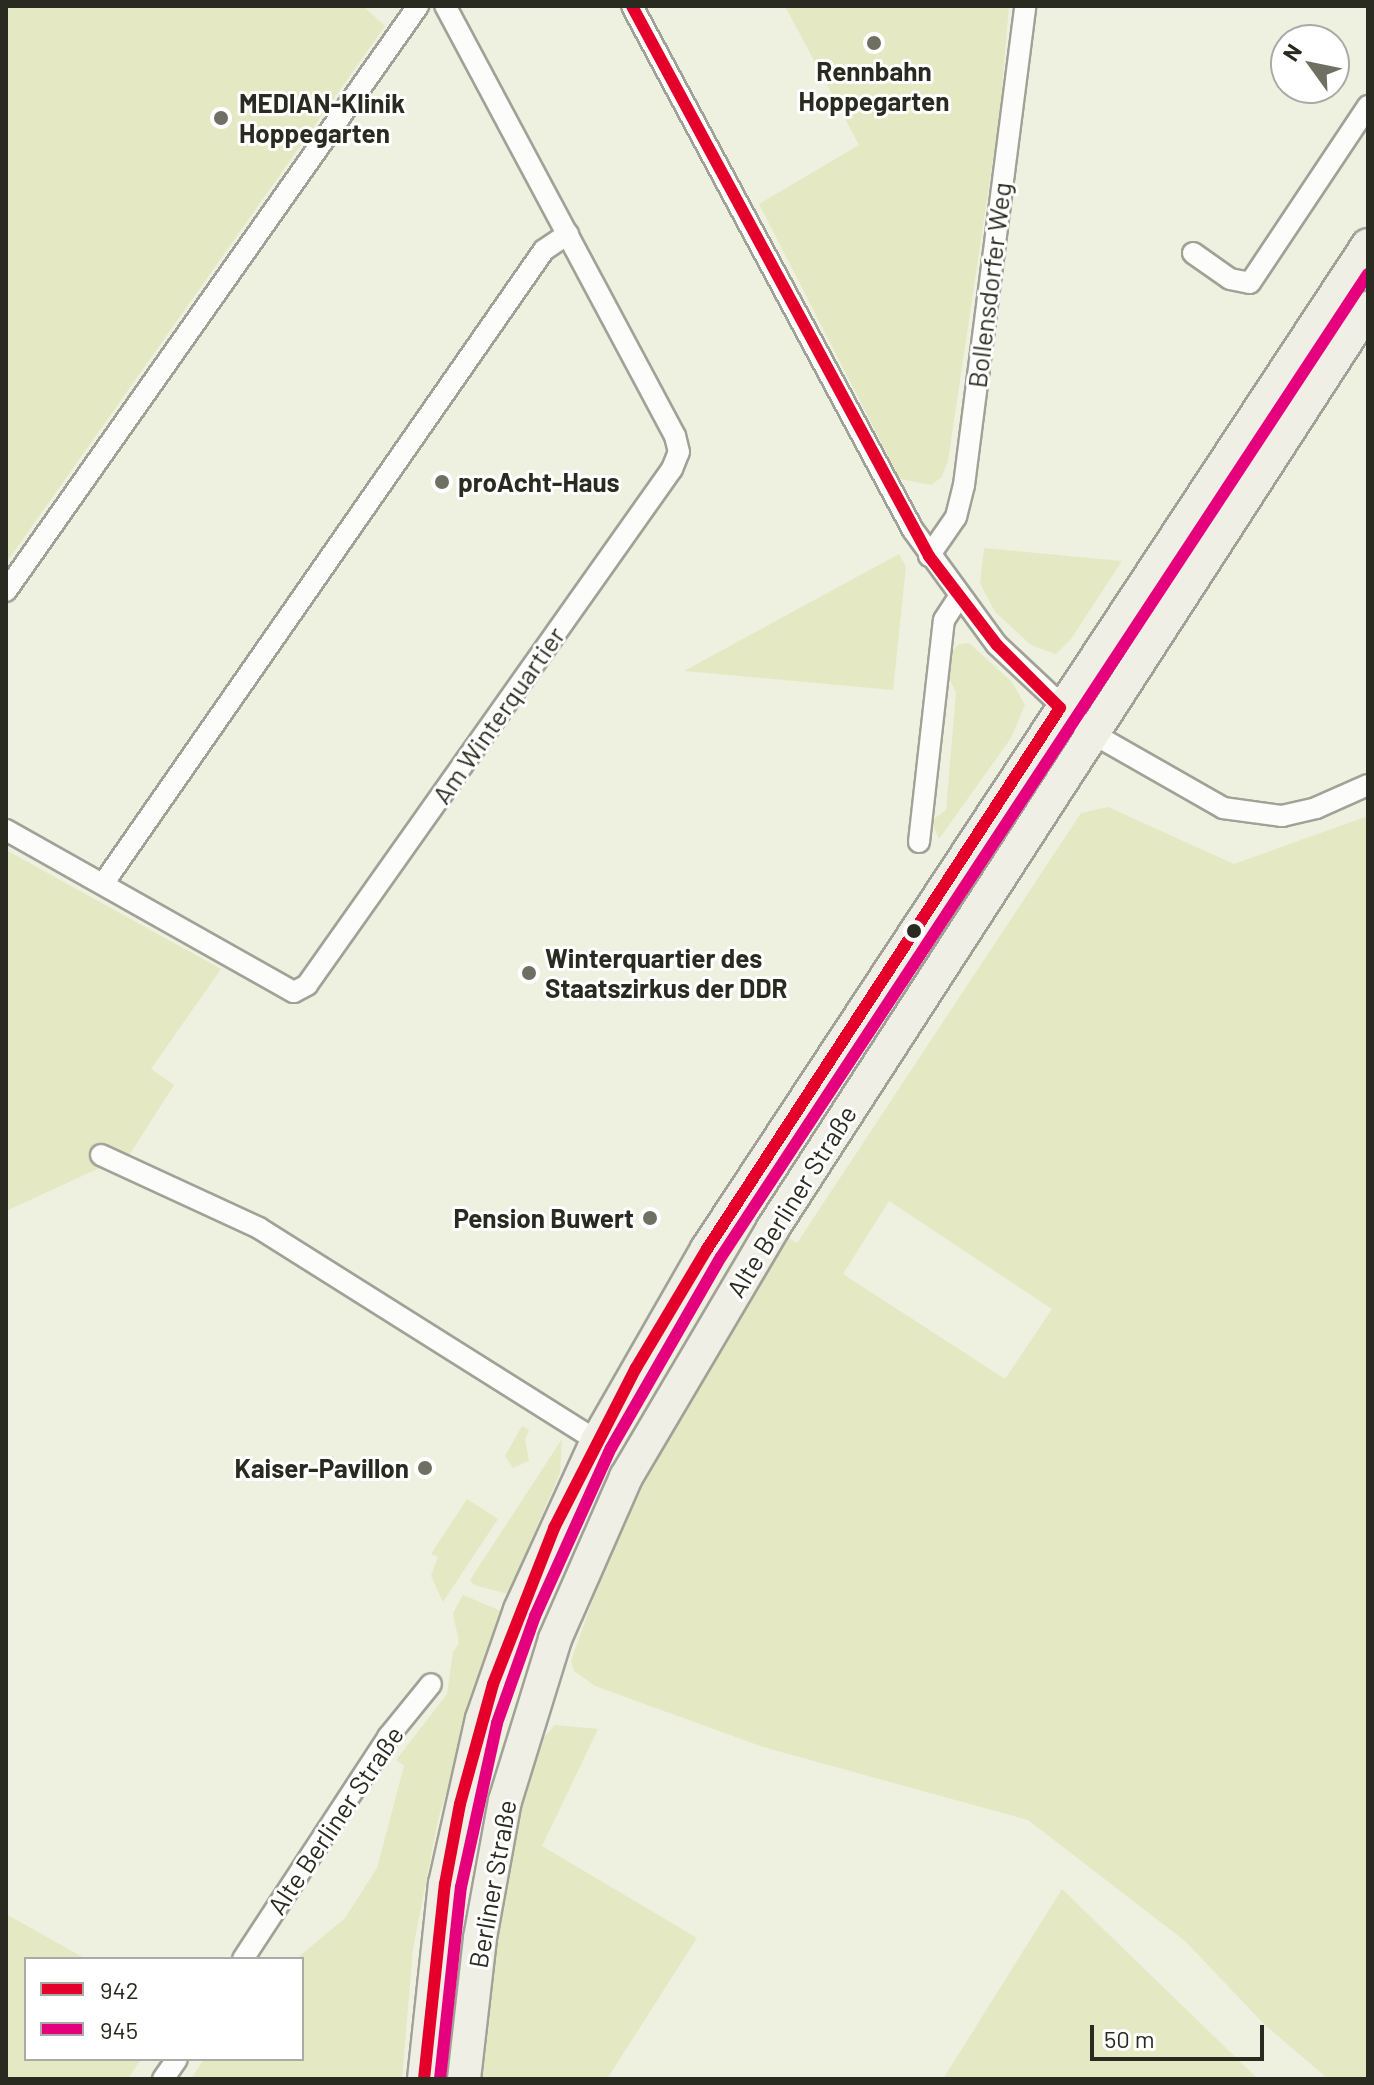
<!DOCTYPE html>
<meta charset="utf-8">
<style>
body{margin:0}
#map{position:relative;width:1374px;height:2085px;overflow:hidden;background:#eef0e0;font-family:Barlow,sans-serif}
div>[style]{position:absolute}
.green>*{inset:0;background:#e5e9c3}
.roads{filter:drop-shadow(2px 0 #a1a297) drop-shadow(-2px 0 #a1a297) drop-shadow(0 2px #a1a297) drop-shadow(0 -2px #a1a297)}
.street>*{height:20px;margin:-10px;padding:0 10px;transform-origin:10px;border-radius:10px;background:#fcfdfa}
.primary>*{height:32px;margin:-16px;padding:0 16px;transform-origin:16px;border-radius:16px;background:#efefe6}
.bus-1>*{height:12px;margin:-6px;padding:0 6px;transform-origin:6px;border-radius:6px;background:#e4002b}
.bus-2>*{height:12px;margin:-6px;padding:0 6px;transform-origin:6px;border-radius:6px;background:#e5007d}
.dots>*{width:22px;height:22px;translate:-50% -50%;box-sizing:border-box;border:4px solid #fff;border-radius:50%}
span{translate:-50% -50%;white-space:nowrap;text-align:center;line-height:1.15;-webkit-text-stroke:6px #fff;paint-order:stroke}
.poi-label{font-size:26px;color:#2a2b20;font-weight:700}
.left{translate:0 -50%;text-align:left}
.right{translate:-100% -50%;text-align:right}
.street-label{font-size:26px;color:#2a2b20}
.frame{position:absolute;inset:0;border:8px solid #2a2b20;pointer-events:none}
.legend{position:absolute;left:24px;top:1957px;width:280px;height:104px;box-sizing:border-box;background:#fff;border:2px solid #aaaaa6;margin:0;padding:10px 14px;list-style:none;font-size:24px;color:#2a2b20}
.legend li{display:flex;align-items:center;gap:16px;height:40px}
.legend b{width:40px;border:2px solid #aaaaa6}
.north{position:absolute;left:1270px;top:24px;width:80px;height:80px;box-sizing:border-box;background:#fff;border:2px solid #aaaaa6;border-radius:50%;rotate:303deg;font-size:22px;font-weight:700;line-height:32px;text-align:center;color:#2a2b20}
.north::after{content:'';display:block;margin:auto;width:28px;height:36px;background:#6f7063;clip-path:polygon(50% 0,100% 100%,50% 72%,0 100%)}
.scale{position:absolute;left:1090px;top:2025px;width:174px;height:36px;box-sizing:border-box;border:4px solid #2a2b20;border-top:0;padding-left:10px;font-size:24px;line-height:28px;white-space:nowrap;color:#2a2b20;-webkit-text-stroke:6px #fff;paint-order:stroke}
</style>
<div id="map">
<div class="green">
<div style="clip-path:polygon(6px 6px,363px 6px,385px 26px,6px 563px)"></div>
<div style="clip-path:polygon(785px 6px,1009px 6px,1000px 112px,948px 461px,942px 477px,931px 485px,900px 479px,759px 204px,859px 145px)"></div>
<div style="clip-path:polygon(984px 548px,1122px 561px,1071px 639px,1056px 654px,1031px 645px,995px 612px,980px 583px)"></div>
<div style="clip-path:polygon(899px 554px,906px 567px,893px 690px,684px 671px)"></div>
<div style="clip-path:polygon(969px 643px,1012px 682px,1025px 705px,1011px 738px,939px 839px,931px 821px,946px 810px,956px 692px,948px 676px,951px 652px,959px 644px)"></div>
<div style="clip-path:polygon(evenodd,1108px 807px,1234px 864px,1368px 816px,1368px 2079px,1328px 2079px,1264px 2024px,1185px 1941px,1028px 1820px,763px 1747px,595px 1686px,574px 1671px,571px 1661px,604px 1568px,671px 1427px,788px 1238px,797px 1243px,1081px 813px,1108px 807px,889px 1201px,1052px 1309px,1005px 1379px,843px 1274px,889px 1201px)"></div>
<div style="clip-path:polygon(6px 850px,221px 969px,151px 1069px,174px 1085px,130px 1154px,6px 1211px)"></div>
<div style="clip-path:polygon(522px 1426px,529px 1430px,525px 1439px,529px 1461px,513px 1468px,505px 1456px)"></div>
<div style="clip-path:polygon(562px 1439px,560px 1473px,508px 1594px,474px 1585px,470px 1580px)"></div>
<div style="clip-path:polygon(467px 1499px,498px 1519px,443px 1602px,431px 1576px,438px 1557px,431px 1554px)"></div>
<div style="clip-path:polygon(463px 1595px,501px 1611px,438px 1820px,413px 1949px,402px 2079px,191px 2079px,204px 2059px,302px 2059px,302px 1959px,296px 1959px,345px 1918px,377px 1868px,404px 1766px,396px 1760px,447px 1694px,453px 1652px,459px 1643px,453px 1613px)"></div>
<div style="clip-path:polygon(555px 1725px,598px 1729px,542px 1846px,697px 1938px,607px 2079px,480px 2079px,496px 1920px,534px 1749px)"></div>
<div style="clip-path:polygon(1062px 1889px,1258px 2079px,943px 2079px)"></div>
<div style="clip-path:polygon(6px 1914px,86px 1959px,26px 1959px,26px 2059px,141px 2059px,128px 2079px,6px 2079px)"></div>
</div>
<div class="roads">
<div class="street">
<div style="left:632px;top:6px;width:595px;rotate:61.8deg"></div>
<div style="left:913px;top:530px;width:142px;rotate:53.9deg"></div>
<div style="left:997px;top:645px;width:127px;rotate:43.1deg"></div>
<div style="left:1090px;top:732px;width:153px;rotate:29.7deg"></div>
<div style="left:1223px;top:808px;width:60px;rotate:7.7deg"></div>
<div style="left:1282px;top:816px;width:35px;rotate:-13deg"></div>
<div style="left:1316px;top:808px;width:57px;rotate:-23.9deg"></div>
<div style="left:1193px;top:253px;width:45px;rotate:35.1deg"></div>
<div style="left:1230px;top:279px;width:20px;rotate:11deg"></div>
<div style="left:1250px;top:283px;width:213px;rotate:-56.3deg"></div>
<div style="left:929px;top:556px;width:47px;rotate:-55.3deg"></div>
<div style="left:956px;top:517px;width:33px;rotate:-76deg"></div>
<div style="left:964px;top:485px;width:483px;rotate:-82.7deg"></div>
<div style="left:6px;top:591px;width:716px;rotate:-54.84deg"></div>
<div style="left:6px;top:830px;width:330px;rotate:29.4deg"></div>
<div style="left:294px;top:992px;width:15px;rotate:-28deg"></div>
<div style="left:307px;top:985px;width:632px;rotate:-54.73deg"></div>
<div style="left:672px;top:469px;width:18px;rotate:-68deg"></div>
<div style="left:679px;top:452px;width:16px;rotate:-104deg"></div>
<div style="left:675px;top:436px;width:488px;rotate:-118.1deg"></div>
<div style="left:919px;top:842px;width:223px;rotate:-83.6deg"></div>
<div style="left:944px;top:620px;width:27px;rotate:-57deg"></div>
<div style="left:103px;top:884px;width:772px;rotate:-55.18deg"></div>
<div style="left:544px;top:250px;width:29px;rotate:-34deg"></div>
<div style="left:101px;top:1155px;width:174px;rotate:24.8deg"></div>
<div style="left:259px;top:1228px;width:400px;rotate:32.2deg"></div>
<div style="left:243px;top:1959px;width:265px;rotate:-56.8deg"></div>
<div style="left:388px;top:1737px;width:68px;rotate:-50.9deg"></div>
<div style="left:163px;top:2079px;width:24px;rotate:-55deg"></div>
</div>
<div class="primary">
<div style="left:424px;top:2079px;width:196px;rotate:-83.9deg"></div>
<div style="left:445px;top:1884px;width:169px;rotate:-77.4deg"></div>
<div style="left:482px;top:1719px;width:115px;rotate:-70.8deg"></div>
<div style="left:520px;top:1610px;width:186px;rotate:-65.5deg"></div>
<div style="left:597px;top:1441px;width:221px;rotate:-60.2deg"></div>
<div style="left:707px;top:1249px;width:1202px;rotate:-56.64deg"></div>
<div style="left:464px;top:2079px;width:142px;rotate:-83.5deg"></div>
<div style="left:480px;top:1938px;width:139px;rotate:-79.7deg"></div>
<div style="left:505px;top:1801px;width:170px;rotate:-72.8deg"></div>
<div style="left:555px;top:1639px;width:177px;rotate:-66.3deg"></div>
<div style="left:626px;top:1477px;width:289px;rotate:-59.4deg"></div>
<div style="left:773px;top:1228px;width:1096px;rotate:-57.11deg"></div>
</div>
</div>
<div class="bus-1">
<div style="left:424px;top:2079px;width:196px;rotate:-83.9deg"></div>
<div style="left:445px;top:1884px;width:81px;rotate:-79.4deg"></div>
<div style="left:460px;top:1804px;width:124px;rotate:-74.6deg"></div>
<div style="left:493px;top:1684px;width:168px;rotate:-68.6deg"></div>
<div style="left:554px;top:1528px;width:180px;rotate:-62.9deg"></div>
<div style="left:636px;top:1368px;width:139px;rotate:-59.2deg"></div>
<div style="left:707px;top:1249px;width:646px;rotate:-56.88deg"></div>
<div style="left:1060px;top:708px;width:89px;rotate:-135deg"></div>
<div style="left:997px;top:645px;width:112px;rotate:-127.4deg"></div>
<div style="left:929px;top:556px;width:625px;rotate:-118.37deg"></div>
</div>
<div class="bus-2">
<div style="left:440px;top:2079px;width:193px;rotate:-83.8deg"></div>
<div style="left:461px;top:1887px;width:168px;rotate:-77.6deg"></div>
<div style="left:497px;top:1723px;width:114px;rotate:-70.4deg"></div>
<div style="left:535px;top:1616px;width:184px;rotate:-65.7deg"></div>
<div style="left:611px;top:1448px;width:220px;rotate:-60.1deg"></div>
<div style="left:721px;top:1257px;width:1177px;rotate:-56.65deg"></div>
</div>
<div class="dots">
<div style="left:874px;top:43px;background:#6f7063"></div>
<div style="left:221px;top:118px;background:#6f7063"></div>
<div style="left:442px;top:482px;background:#6f7063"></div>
<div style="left:914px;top:931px;background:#2a2b20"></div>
<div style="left:529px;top:973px;background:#6f7063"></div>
<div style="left:650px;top:1218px;background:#6f7063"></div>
<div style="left:425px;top:1468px;background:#6f7063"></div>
</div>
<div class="poi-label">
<span style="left:874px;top:86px">Rennbahn<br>Hoppegarten</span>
<span class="left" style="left:239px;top:118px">MEDIAN-Klinik<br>Hoppegarten</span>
<span class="left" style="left:458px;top:482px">proAcht-Haus</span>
<span class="left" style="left:545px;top:973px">Winterquartier des<br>Staatszirkus der DDR</span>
<span class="right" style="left:634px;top:1218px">Pension Buwert</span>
<span class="right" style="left:409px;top:1468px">Kaiser-Pavillon</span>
</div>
<div class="street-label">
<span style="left:989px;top:285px;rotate:-83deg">Bollensdorfer Weg</span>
<span style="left:498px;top:715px;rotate:-55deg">Am Winterquartier</span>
<span style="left:791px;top:1201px;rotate:-58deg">Alte Berliner Straße</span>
<span style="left:335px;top:1820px;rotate:-56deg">Alte Berliner Straße</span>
<span style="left:492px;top:1884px;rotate:-80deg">Berliner Straße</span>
</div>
<div class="frame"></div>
<ul class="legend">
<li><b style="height:10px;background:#e4002b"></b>942</li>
<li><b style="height:10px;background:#e5007d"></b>945</li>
</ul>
<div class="north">N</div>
<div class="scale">50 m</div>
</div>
